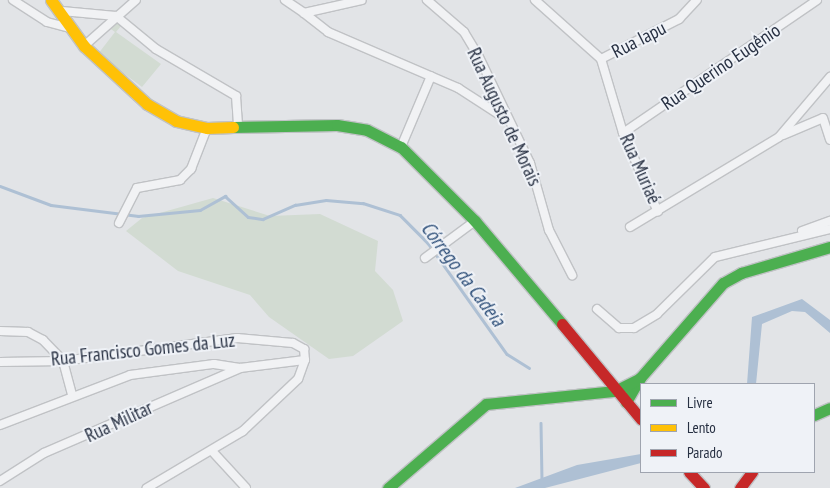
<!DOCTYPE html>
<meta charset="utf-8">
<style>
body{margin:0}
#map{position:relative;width:830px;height:488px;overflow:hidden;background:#e2e4e7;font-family:"PT Sans Narrow",sans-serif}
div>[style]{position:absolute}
.green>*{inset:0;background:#d2dbd2}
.water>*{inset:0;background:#aec0d4}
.stream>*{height:2.5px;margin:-1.25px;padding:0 1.25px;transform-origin:1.25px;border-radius:1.25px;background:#aec0d4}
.roads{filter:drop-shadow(1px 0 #c0c2c5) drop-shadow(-1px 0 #c0c2c5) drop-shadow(0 1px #c0c2c5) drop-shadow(0 -1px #c0c2c5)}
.street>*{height:8px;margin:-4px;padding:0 4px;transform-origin:4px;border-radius:4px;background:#f1f2f4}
.fast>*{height:11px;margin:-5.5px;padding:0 5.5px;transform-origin:5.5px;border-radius:5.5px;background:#4caf50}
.slow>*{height:11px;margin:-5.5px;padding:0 5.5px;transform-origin:5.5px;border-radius:5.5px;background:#ffc107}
.jam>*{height:11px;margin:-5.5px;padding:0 5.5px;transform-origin:5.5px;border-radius:5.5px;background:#c62828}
span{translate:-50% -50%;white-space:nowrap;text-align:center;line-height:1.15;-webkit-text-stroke:4px #eff2f7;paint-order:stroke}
.street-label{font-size:19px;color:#273042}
.water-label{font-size:20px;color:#2e4f79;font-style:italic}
.legend{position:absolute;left:640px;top:383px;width:175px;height:90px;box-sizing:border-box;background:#eff2f7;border:1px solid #9fa4af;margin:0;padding:6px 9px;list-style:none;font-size:15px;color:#273042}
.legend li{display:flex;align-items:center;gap:10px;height:25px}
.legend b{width:25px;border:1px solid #9fa4af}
</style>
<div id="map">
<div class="green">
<div style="clip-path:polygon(114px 21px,121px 26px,116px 32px,161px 64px,142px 87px,98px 54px,115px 32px,108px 27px)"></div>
<div style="clip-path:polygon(213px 198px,270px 216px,320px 214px,378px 241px,375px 271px,393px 290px,403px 321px,353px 356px,329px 359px,269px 317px,250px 295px,178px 271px,126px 231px,142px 218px)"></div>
</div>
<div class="water">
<div style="clip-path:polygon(802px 299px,830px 320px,830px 333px,805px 312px,792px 311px,762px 324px,756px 384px,747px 384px,752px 317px)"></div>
<div style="clip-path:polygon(641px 454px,641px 463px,545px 488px,515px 488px,577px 465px)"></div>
</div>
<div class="stream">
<div style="left:0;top:186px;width:54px;rotate:20.4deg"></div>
<div style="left:51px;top:205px;width:88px;rotate:7.2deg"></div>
<div style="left:138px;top:216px;width:62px;rotate:-5.5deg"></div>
<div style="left:200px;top:210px;width:29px;rotate:-29deg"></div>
<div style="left:225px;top:196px;width:31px;rotate:42deg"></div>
<div style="left:248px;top:217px;width:15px;rotate:8deg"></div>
<div style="left:263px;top:219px;width:35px;rotate:-24deg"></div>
<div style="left:295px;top:205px;width:31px;rotate:-9deg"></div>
<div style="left:326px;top:200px;width:37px;rotate:5deg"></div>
<div style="left:363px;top:203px;width:39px;rotate:18deg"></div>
<div style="left:400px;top:215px;width:40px;rotate:45deg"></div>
<div style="left:428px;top:243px;width:136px;rotate:54.6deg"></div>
<div style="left:507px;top:354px;width:26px;rotate:32deg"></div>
<div style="left:541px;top:423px;width:56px;rotate:89deg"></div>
</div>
<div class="roads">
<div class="street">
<div style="left:13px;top:0;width:40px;rotate:32.9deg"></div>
<div style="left:47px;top:22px;width:27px;rotate:15deg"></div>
<div style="left:285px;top:0;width:23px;rotate:34deg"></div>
<div style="left:304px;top:13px;width:59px;rotate:-12.6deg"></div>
<div style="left:427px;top:0;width:49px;rotate:40.9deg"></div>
<div style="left:464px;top:32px;width:27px;rotate:59deg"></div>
<div style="left:478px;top:55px;width:120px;rotate:64.3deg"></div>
<div style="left:530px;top:163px;width:70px;rotate:74.2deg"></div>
<div style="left:549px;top:230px;width:51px;rotate:62.9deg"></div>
<div style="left:535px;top:0;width:89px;rotate:41.8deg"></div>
<div style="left:601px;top:59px;width:77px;rotate:73.4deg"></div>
<div style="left:623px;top:133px;width:86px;rotate:66.1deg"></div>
<div style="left:62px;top:11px;width:54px;rotate:5.3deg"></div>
<div style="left:116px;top:16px;width:52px;rotate:39.5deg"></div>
<div style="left:156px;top:49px;width:93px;rotate:30.4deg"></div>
<div style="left:236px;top:96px;width:29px;rotate:86deg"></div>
<div style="left:304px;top:13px;width:31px;rotate:38deg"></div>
<div style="left:328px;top:32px;width:142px;rotate:23.3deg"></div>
<div style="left:458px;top:88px;width:57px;rotate:32.9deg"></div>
<div style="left:84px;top:46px;width:69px;rotate:-41.5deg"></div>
<div style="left:601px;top:59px;width:88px;rotate:-27.1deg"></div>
<div style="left:679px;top:19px;width:26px;rotate:-47deg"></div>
<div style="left:623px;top:133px;width:235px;rotate:-34.4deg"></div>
<div style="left:783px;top:135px;width:43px;rotate:-23deg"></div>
<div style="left:823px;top:118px;width:23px;rotate:72deg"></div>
<div style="left:401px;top:147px;width:77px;rotate:-67.1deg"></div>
<div style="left:119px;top:223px;width:39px;rotate:-63deg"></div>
<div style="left:137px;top:188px;width:44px;rotate:-10.5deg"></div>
<div style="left:180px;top:180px;width:16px;rotate:-45deg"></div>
<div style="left:191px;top:169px;width:44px;rotate:-68.7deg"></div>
<div style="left:630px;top:227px;width:174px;rotate:-31.1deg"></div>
<div style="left:779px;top:137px;width:79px;rotate:-49.6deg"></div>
<div style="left:802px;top:231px;width:30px;rotate:-20deg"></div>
<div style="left:425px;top:258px;width:62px;rotate:-36.5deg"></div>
<div style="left:597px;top:309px;width:29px;rotate:41deg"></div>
<div style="left:619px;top:328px;width:15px"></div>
<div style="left:634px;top:328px;width:27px;rotate:-31deg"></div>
<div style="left:657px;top:314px;width:81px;rotate:-44.5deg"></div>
<div style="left:715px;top:257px;width:118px;rotate:-13.7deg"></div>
<div style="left:0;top:331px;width:28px;rotate:2deg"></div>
<div style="left:28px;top:332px;width:17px;rotate:28deg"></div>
<div style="left:43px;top:340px;width:29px;rotate:46deg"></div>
<div style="left:63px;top:361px;width:35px;rotate:75deg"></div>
<div style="left:0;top:362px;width:63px;rotate:-0.9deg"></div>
<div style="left:63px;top:361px;width:176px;rotate:-7.5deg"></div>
<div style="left:237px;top:338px;width:56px;rotate:5.1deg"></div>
<div style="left:293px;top:343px;width:13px;rotate:29deg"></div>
<div style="left:304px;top:349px;width:11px;rotate:85deg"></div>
<div style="left:0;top:425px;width:139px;rotate:-21deg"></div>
<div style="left:130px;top:375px;width:85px;rotate:-7.5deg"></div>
<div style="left:214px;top:364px;width:26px;rotate:9deg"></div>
<div style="left:212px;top:451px;width:50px;rotate:47.4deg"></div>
<div style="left:0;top:481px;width:52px;rotate:-32.5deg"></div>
<div style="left:44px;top:453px;width:214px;rotate:-23.4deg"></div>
<div style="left:240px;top:368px;width:65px;rotate:-7deg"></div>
<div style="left:305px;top:360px;width:20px;rotate:110deg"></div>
<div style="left:298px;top:379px;width:76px;rotate:136.6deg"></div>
<div style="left:243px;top:431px;width:112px;rotate:149.3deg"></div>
</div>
<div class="fast">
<div style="left:233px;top:127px;width:104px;rotate:-1.1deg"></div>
<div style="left:337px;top:125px;width:30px;rotate:9deg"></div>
<div style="left:367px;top:130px;width:38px;rotate:27deg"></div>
<div style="left:401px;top:147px;width:105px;rotate:45deg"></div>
<div style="left:475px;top:221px;width:135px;rotate:49.8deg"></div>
<div style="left:626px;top:402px;width:28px;rotate:-60deg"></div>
<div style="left:640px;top:378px;width:126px;rotate:-48.9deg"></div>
<div style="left:723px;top:283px;width:21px;rotate:-29deg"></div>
<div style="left:741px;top:273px;width:93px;rotate:-16.3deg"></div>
<div style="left:814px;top:415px;width:17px;rotate:-24deg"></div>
<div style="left:388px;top:488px;width:129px;rotate:-40.6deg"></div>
<div style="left:486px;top:404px;width:130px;rotate:-5.8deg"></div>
<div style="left:615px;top:391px;width:28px;rotate:-27deg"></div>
</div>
<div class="slow">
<div style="left:51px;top:0;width:57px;rotate:54.3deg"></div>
<div style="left:84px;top:46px;width:86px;rotate:42.6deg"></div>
<div style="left:147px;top:104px;width:34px;rotate:30deg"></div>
<div style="left:176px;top:121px;width:32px;rotate:13deg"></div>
<div style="left:207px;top:128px;width:26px;rotate:-2deg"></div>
</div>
<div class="jam">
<div style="left:562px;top:324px;width:124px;rotate:50.3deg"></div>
<div style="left:689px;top:472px;width:22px;rotate:47deg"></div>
<div style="left:740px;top:488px;width:20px;rotate:-53deg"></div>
</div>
</div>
<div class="street-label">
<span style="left:639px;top:40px;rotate:-27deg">Rua Iapu</span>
<span style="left:721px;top:67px;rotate:-34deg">Rua Querino Eugênio</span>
<span style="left:504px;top:117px;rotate:65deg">Rua Augusto de Morais</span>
<span style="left:640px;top:169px;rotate:66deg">Rua Muriaé</span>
<span style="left:143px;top:350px;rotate:-6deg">Rua Francisco Gomes da Luz</span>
<span style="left:119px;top:422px;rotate:-25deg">Rua Militar</span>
</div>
<div class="water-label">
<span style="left:463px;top:274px;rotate:53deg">Córrego da Cadeia</span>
</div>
<ul class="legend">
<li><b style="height:6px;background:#4caf50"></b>Livre</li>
<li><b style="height:6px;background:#ffc107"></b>Lento</li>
<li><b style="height:6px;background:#c62828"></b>Parado</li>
</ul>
</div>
